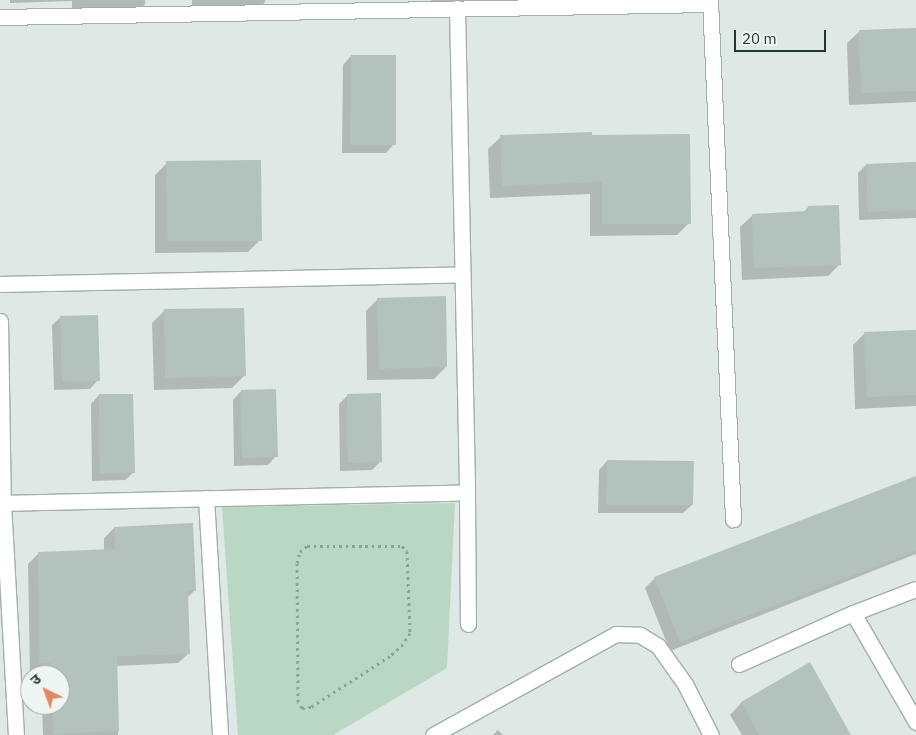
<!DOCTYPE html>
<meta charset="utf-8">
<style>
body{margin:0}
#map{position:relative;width:916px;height:735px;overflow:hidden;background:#dee8e4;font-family:"IBM Plex Sans","Noto Sans Devanagari",sans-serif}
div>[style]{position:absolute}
.green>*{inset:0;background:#b9d7c3}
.shadow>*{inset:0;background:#0003}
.building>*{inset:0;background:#b4c2bd}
.path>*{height:3px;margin-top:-1.5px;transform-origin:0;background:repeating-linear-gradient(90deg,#82a89e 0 2.5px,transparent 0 6.5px)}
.roads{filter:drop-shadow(1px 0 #a2afab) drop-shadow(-1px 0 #a2afab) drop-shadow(0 1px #a2afab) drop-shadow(0 -1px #a2afab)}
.street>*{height:15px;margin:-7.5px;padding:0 7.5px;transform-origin:7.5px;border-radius:7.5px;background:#fff}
span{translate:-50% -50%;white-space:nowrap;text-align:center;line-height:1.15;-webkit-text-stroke:4px #eef5f2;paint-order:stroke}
.north{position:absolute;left:20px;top:665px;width:50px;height:50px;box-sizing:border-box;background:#eef5f2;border:1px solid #9ca9a5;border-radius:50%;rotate:318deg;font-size:14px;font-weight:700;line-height:20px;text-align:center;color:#213631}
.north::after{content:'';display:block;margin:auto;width:18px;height:22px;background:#e38962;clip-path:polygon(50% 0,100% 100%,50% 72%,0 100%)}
.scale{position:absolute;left:734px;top:30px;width:92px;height:22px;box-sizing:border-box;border:2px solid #213631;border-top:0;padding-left:6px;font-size:15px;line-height:18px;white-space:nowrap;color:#213631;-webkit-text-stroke:4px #eef5f2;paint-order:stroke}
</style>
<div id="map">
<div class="green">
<div style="clip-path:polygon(455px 503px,447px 668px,333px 735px,238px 735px,222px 507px)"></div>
</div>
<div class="shadow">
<div style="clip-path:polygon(10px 0,145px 0,145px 4px,133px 17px,72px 18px,72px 1px,10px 3px)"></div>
<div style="clip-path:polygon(192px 0,265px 0,265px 2px,253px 14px,192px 16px)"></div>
<div style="clip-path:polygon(431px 0,558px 0,432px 5px)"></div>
<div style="clip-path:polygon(916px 29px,916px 102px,849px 105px,847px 43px,860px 31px)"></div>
<div style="clip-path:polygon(351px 56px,394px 144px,386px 153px,342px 153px,343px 65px)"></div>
<div style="clip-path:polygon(501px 137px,591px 137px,689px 223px,677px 235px,590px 236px,590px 194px,490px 198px,488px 149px)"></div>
<div style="clip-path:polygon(167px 163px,260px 240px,248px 252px,155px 253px,155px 175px)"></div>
<div style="clip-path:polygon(916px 163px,916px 218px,859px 220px,858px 173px,866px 165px)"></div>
<div style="clip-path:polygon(808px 207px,840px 264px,828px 276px,742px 280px,740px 227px,753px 215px,803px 213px)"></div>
<div style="clip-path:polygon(378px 299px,446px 367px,434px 379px,367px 380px,366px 311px)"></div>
<div style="clip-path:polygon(164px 311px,244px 376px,232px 388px,154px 390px,152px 323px)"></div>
<div style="clip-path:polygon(61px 317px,98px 380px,90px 389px,54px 390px,52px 325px)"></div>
<div style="clip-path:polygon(916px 331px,916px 406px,855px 409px,853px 345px,865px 333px)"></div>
<div style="clip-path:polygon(241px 391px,276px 456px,268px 465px,234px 466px,233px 400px)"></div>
<div style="clip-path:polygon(99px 395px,134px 472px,125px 480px,92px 481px,91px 404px)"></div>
<div style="clip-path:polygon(348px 395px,381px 461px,372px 470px,340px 471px,339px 404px)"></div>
<div style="clip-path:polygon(607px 461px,692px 505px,683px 513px,598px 513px,599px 470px)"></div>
<div style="clip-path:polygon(916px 477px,916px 554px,670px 651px,645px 588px,655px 578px)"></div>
<div style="clip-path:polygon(114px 528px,194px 591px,187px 598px,189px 653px,178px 663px,116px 666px,118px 735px,43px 735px,42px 705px,60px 705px,60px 675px,30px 673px,28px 564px,38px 554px,104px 551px,104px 538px)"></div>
<div style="clip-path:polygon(809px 664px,850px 735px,742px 735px,730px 715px,741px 703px)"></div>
<div style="clip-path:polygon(498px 730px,503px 735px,493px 735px)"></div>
</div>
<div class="building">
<div style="clip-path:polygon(916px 28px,916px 91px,861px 93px,859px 30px)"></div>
<div style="clip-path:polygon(351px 55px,396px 55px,396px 145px,350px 145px)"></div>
<div style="clip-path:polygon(592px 132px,592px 135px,690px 134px,691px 224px,602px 224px,602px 182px,502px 186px,500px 135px)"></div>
<div style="clip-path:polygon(261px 160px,262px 241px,167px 241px,166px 161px)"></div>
<div style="clip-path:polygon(916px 162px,916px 210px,868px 212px,866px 164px)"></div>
<div style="clip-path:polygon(839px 205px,841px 265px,754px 268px,752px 214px,808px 211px,808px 206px)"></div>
<div style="clip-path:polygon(446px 296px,447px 367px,379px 369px,377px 298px)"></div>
<div style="clip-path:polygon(244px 308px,246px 376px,165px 378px,164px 309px)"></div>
<div style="clip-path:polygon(98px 315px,100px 381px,62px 382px,60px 316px)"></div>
<div style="clip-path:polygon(916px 330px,916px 395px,867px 397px,864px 332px)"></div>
<div style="clip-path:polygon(276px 389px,278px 457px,242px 458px,241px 390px)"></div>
<div style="clip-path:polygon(381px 393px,382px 462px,348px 463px,347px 394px)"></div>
<div style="clip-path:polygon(99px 394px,133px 394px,135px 473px,100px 473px)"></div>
<div style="clip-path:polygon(607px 460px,694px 461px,693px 505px,606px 505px)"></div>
<div style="clip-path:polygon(916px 476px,916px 551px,680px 642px,654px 577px)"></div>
<div style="clip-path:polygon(193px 523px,196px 591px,188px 591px,190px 654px,117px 656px,119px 731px,53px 734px,52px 705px,60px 705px,60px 675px,51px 675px,51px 663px,39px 663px,38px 552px,115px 549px,114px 527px)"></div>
<div style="clip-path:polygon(810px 662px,851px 735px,759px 735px,741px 702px)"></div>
</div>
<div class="path">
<div style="left:307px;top:546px;width:95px"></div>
<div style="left:402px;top:546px;width:7px;rotate:45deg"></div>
<div style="left:407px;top:551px;width:82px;rotate:87.9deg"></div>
<div style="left:410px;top:633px;width:13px;rotate:122deg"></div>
<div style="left:403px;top:644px;width:18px;rotate:137deg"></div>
<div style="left:390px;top:656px;width:94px;rotate:147.2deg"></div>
<div style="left:311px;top:707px;width:9px;rotate:174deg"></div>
<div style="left:302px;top:708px;width:7px;rotate:-124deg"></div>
<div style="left:298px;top:702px;width:139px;rotate:-90.4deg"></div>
<div style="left:297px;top:563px;width:11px;rotate:-75deg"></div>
<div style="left:300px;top:552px;width:9px;rotate:-41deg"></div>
</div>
<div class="roads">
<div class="street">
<div style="left:710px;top:0;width:520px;rotate:87.46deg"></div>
<div style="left:457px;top:8px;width:484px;rotate:88.8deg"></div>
<div style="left:467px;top:492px;width:132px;rotate:89.6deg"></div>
<div style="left:0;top:17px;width:710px;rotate:-1.05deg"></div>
<div style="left:0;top:284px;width:462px;rotate:-1.2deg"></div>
<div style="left:0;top:321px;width:182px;rotate:89.1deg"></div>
<div style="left:3px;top:503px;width:232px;rotate:86.8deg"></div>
<div style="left:206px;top:498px;width:237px;rotate:86.6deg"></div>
<div style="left:0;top:503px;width:467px;rotate:-1.3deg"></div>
<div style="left:853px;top:613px;width:126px;rotate:60deg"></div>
<div style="left:739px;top:664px;width:125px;rotate:-24.1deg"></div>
<div style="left:853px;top:613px;width:67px;rotate:-20.9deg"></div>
<div style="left:433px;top:735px;width:209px;rotate:-28.9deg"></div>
<div style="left:616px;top:634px;width:24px;rotate:2deg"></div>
<div style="left:640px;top:635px;width:21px;rotate:31deg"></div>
<div style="left:658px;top:646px;width:47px;rotate:54.6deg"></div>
<div style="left:685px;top:684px;width:57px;rotate:63deg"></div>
</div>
</div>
<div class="north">उ</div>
<div class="scale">20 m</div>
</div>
